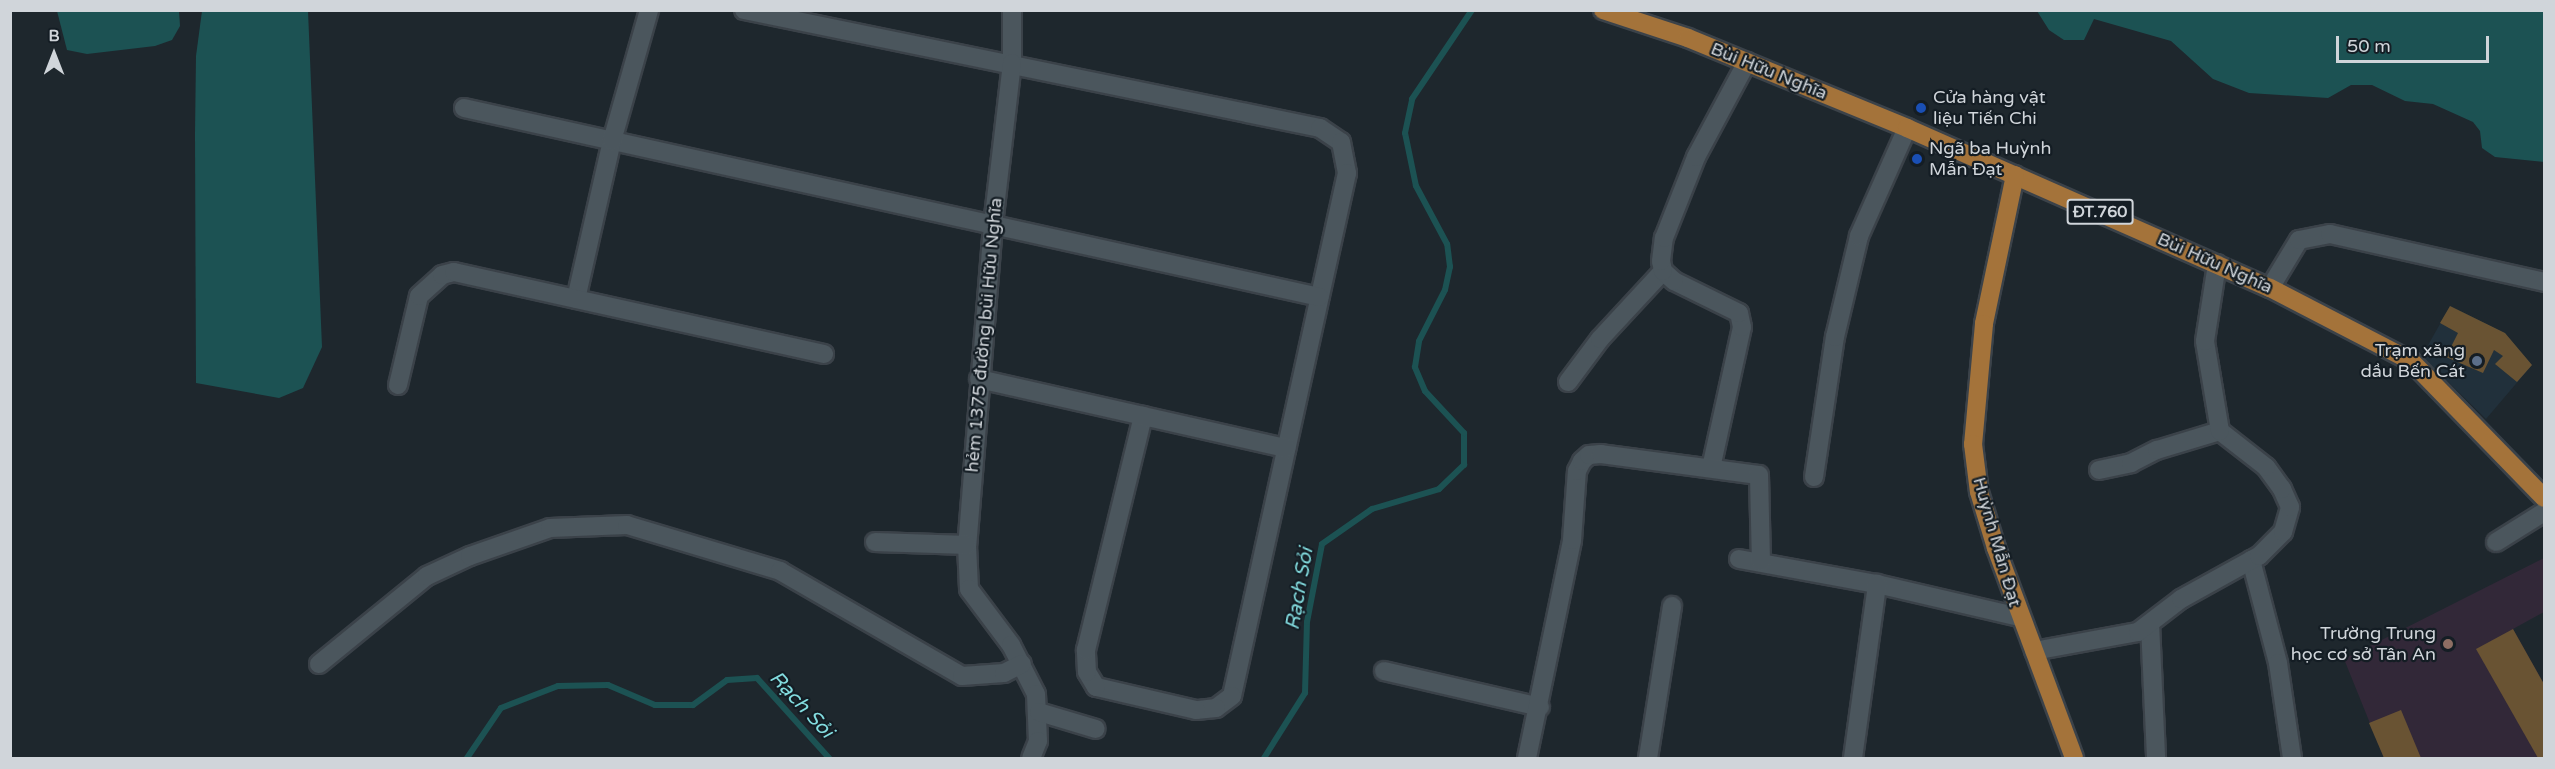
<!DOCTYPE html>
<meta charset="utf-8">
<style>
body{margin:0}
#map{position:relative;width:2555px;height:769px;overflow:hidden;background:#1e272d;font-family:"Varela Round",sans-serif}
div>[style]{position:absolute}
.built>*{inset:0;background:#21303b}
.education>*{inset:0;background:#322838}
.water>*{inset:0;background:#1c5253}
.stream>*{height:6px;margin:-3px;padding:0 3px;transform-origin:3px;border-radius:3px;background:#1c5253}
.building>*{inset:0;background:#695333}
.roads{filter:drop-shadow(2px 0 #3b4249) drop-shadow(-2px 0 #3b4249) drop-shadow(0 2px #3b4249) drop-shadow(0 -2px #3b4249)}
.minor>*{height:18px;margin:-9px;padding:0 9px;transform-origin:9px;border-radius:9px;background:#4b565d}
.major>*{height:18px;margin:-9px;padding:0 9px;transform-origin:9px;border-radius:9px;background:#a4733a}
.dots>*{width:16px;height:16px;translate:-50% -50%;box-sizing:border-box;border:3px solid #141d24;border-radius:50%}
span{translate:-50% -50%;white-space:nowrap;text-align:center;line-height:1.15;-webkit-text-stroke:4.5px #141d24;paint-order:stroke}
.shield-label span{padding:2px 4px;background:#141d24;border:2px solid;border-radius:4px;-webkit-text-stroke-width:0}
.shield-label{font-size:16px;color:#d0d5da;font-weight:700}
.street-label{font-size:18px;color:#d0d5da}
.poi-label{font-size:18px;color:#d0d5da}
.left{translate:0 -50%;text-align:left}
.right{translate:-100% -50%;text-align:right}
.water-label{font-size:20px;color:#83dcdf;font-style:italic}
.frame{position:absolute;inset:0;border:12px solid #d0d5da;pointer-events:none}
.north{position:absolute;left:24px;top:24px;width:60px;height:60px;-webkit-text-stroke:4px #141d24;paint-order:stroke;rotate:0deg;font-size:16px;font-weight:700;line-height:24px;text-align:center;color:#d0d5da}
.north::after{content:'';display:block;margin:auto;width:21px;height:27px;background:#d0d5da;clip-path:polygon(50% 0,100% 100%,50% 72%,0 100%)}
.scale{position:absolute;left:2336px;top:36px;width:153px;height:27px;box-sizing:border-box;border:3px solid #d0d5da;border-top:0;padding-left:8px;font-size:18px;line-height:21px;white-space:nowrap;color:#d0d5da;-webkit-text-stroke:4px #141d24;paint-order:stroke}
</style>
<div id="map">
<div class="built">
<div style="clip-path:polygon(2450px 306px,2505px 333px,2532px 365px,2486px 419px,2422px 356px)"></div>
</div>
<div class="education">
<div style="clip-path:polygon(2544px 558px,2544px 612px,2513px 629px,2544px 684px,2544px 758px,2384px 758px,2344px 659px)"></div>
</div>
<div class="water">
<div style="clip-path:polygon(57px 11px,179px 11px,180px 26px,172px 40px,155px 46px,87px 54px,67px 50px)"></div>
<div style="clip-path:polygon(202px 11px,308px 11px,322px 347px,303px 388px,279px 398px,196px 383px,195px 134px,196px 56px)"></div>
<div style="clip-path:polygon(2037px 11px,2544px 11px,2544px 162px,2495px 157px,2482px 148px,2480px 131px,2473px 122px,2433px 104px,2405px 101px,2372px 85px,2351px 85px,2328px 98px,2249px 93px,2213px 79px,2171px 41px,2094px 19px,2084px 40px,2064px 40px,2049px 30px)"></div>
</div>
<div class="stream">
<div style="left:467px;top:758px;width:60px;rotate:-55.8deg"></div>
<div style="left:501px;top:708px;width:61px;rotate:-21.1deg"></div>
<div style="left:558px;top:686px;width:50px;rotate:-1.1deg"></div>
<div style="left:608px;top:685px;width:51px;rotate:23.1deg"></div>
<div style="left:655px;top:705px;width:38px"></div>
<div style="left:693px;top:705px;width:42px;rotate:-36.3deg"></div>
<div style="left:727px;top:680px;width:30px;rotate:-4deg"></div>
<div style="left:757px;top:678px;width:108px;rotate:48deg"></div>
<div style="left:1264px;top:758px;width:77px;rotate:-57.8deg"></div>
<div style="left:1305px;top:693px;width:71px;rotate:-88.4deg"></div>
<div style="left:1307px;top:622px;width:79px;rotate:-79.1deg"></div>
<div style="left:1322px;top:544px;width:61px;rotate:-35deg"></div>
<div style="left:1372px;top:509px;width:70px;rotate:-16.6deg"></div>
<div style="left:1439px;top:489px;width:35px;rotate:-44deg"></div>
<div style="left:1464px;top:465px;width:32px;rotate:-90deg"></div>
<div style="left:1464px;top:433px;width:57px;rotate:-132.9deg"></div>
<div style="left:1425px;top:391px;width:26px;rotate:-113deg"></div>
<div style="left:1415px;top:367px;width:26px;rotate:-81deg"></div>
<div style="left:1419px;top:341px;width:57px;rotate:-63deg"></div>
<div style="left:1445px;top:290px;width:24px;rotate:-78deg"></div>
<div style="left:1450px;top:267px;width:23px;rotate:-97deg"></div>
<div style="left:1447px;top:244px;width:66px;rotate:-118.1deg"></div>
<div style="left:1416px;top:186px;width:54px;rotate:-101.7deg"></div>
<div style="left:1405px;top:133px;width:35px;rotate:-78deg"></div>
<div style="left:1412px;top:99px;width:107px;rotate:-56deg"></div>
</div>
<div class="building">
<div style="clip-path:polygon(2450px 306px,2505px 333px,2532px 365px,2517px 382px,2495px 364px,2503px 356px,2494px 350px,2483px 373px,2446px 357px,2458px 333px,2440px 323px)"></div>
<div style="clip-path:polygon(2513px 629px,2544px 684px,2544px 758px,2538px 758px,2476px 649px)"></div>
<div style="clip-path:polygon(2401px 710px,2421px 758px,2384px 758px,2369px 723px)"></div>
</div>
<div class="roads">
<div class="minor">
<div style="left:744px;top:10px;width:588px;rotate:11.58deg"></div>
<div style="left:1320px;top:128px;width:25px;rotate:34deg"></div>
<div style="left:1341px;top:142px;width:32px;rotate:79deg"></div>
<div style="left:1347px;top:173px;width:535px;rotate:102.4deg"></div>
<div style="left:1232px;top:696px;width:20px;rotate:143deg"></div>
<div style="left:1216px;top:708px;width:20px;rotate:174deg"></div>
<div style="left:1196px;top:710px;width:103px;rotate:-167deg"></div>
<div style="left:1096px;top:687px;width:17px;rotate:-121deg"></div>
<div style="left:1087px;top:672px;width:22px;rotate:-93deg"></div>
<div style="left:1086px;top:650px;width:241px;rotate:-76.3deg"></div>
<div style="left:1012px;top:10px;width:53px;rotate:90deg"></div>
<div style="left:1012px;top:63px;width:163px;rotate:96.7deg"></div>
<div style="left:993px;top:225px;width:321px;rotate:94.6deg"></div>
<div style="left:967px;top:545px;width:44px;rotate:87.4deg"></div>
<div style="left:969px;top:589px;width:70px;rotate:53.1deg"></div>
<div style="left:1011px;top:645px;width:55px;rotate:63deg"></div>
<div style="left:1036px;top:694px;width:47px;rotate:87.6deg"></div>
<div style="left:1038px;top:741px;width:18px;rotate:112deg"></div>
<div style="left:464px;top:108px;width:876px;rotate:12.46deg"></div>
<div style="left:2270px;top:288px;width:56px;rotate:-58.9deg"></div>
<div style="left:2299px;top:240px;width:32px;rotate:-11deg"></div>
<div style="left:2330px;top:234px;width:219px;rotate:12.6deg"></div>
<div style="left:576px;top:299px;width:162px;rotate:-77.2deg"></div>
<div style="left:612px;top:141px;width:136px;rotate:-74.2deg"></div>
<div style="left:979px;top:379px;width:315px;rotate:12.7deg"></div>
<div style="left:1568px;top:382px;width:54px;rotate:-53.3deg"></div>
<div style="left:1600px;top:339px;width:93px;rotate:-47.2deg"></div>
<div style="left:398px;top:385px;width:91px;rotate:-76.7deg"></div>
<div style="left:419px;top:296px;width:31px;rotate:-42deg"></div>
<div style="left:442px;top:275px;width:12px;rotate:-14deg"></div>
<div style="left:454px;top:272px;width:379px;rotate:12.5deg"></div>
<div style="left:1711px;top:468px;width:144px;rotate:-77.6deg"></div>
<div style="left:1742px;top:327px;width:14px;rotate:-102deg"></div>
<div style="left:1739px;top:313px;width:72px;rotate:-153.8deg"></div>
<div style="left:1674px;top:281px;width:15px;rotate:-138deg"></div>
<div style="left:1663px;top:271px;width:10px;rotate:-101deg"></div>
<div style="left:1661px;top:261px;width:23px;rotate:-83deg"></div>
<div style="left:1664px;top:238px;width:87px;rotate:-68.4deg"></div>
<div style="left:1696px;top:157px;width:108px;rotate:-61.8deg"></div>
<div style="left:2099px;top:470px;width:33px;rotate:-12deg"></div>
<div style="left:2131px;top:463px;width:29px;rotate:-27deg"></div>
<div style="left:2157px;top:450px;width:66px;rotate:-16.8deg"></div>
<div style="left:1814px;top:477px;width:142px;rotate:-81.5deg"></div>
<div style="left:1835px;top:337px;width:104px;rotate:-76.6deg"></div>
<div style="left:1859px;top:236px;width:118px;rotate:-66deg"></div>
<div style="left:875px;top:542px;width:92px;rotate:1.9deg"></div>
<div style="left:2496px;top:542px;width:57px;rotate:-32deg"></div>
<div style="left:1739px;top:559px;width:140px;rotate:10.3deg"></div>
<div style="left:1877px;top:584px;width:146px;rotate:13.1deg"></div>
<div style="left:2251px;top:560px;width:106px;rotate:75.3deg"></div>
<div style="left:2278px;top:663px;width:96px;rotate:81.6deg"></div>
<div style="left:2150px;top:624px;width:134px;rotate:87.4deg"></div>
<div style="left:2034px;top:651px;width:106px;rotate:-10.4deg"></div>
<div style="left:2138px;top:632px;width:54px;rotate:-37.5deg"></div>
<div style="left:2181px;top:599px;width:89px;rotate:-28.9deg"></div>
<div style="left:2259px;top:556px;width:34px;rotate:-45deg"></div>
<div style="left:2283px;top:532px;width:26px;rotate:-74deg"></div>
<div style="left:2290px;top:507px;width:20px;rotate:-114deg"></div>
<div style="left:2282px;top:489px;width:27px;rotate:-126deg"></div>
<div style="left:2266px;top:467px;width:58px;rotate:-142deg"></div>
<div style="left:2220px;top:431px;width:91px;rotate:-99.5deg"></div>
<div style="left:2205px;top:341px;width:78px;rotate:-81.1deg"></div>
<div style="left:319px;top:664px;width:139px;rotate:-39.2deg"></div>
<div style="left:427px;top:576px;width:47px;rotate:-24.9deg"></div>
<div style="left:470px;top:556px;width:85px;rotate:-19.3deg"></div>
<div style="left:550px;top:528px;width:77px;rotate:-2.2deg"></div>
<div style="left:627px;top:525px;width:160px;rotate:16.7deg"></div>
<div style="left:780px;top:571px;width:210px;rotate:30deg"></div>
<div style="left:962px;top:676px;width:42px;rotate:-4.1deg"></div>
<div style="left:1004px;top:673px;width:20px;rotate:-27deg"></div>
<div style="left:1384px;top:671px;width:160px;rotate:13deg"></div>
<div style="left:1039px;top:712px;width:59px;rotate:16.6deg"></div>
<div style="left:1527px;top:758px;width:223px;rotate:-78.3deg"></div>
<div style="left:1572px;top:540px;width:69px;rotate:-85.9deg"></div>
<div style="left:1577px;top:471px;width:11px;rotate:-63deg"></div>
<div style="left:1582px;top:461px;width:9px;rotate:-41deg"></div>
<div style="left:1589px;top:455px;width:12px;rotate:-5deg"></div>
<div style="left:1601px;top:454px;width:159px;rotate:7.6deg"></div>
<div style="left:1759px;top:475px;width:87px;rotate:88.7deg"></div>
<div style="left:1648px;top:758px;width:154px;rotate:-81deg"></div>
<div style="left:1853px;top:758px;width:176px;rotate:-82.1deg"></div>
</div>
<div class="major">
<div style="left:1603px;top:10px;width:89px;rotate:18.2deg"></div>
<div style="left:1688px;top:38px;width:237px;rotate:22.3deg"></div>
<div style="left:1907px;top:128px;width:397px;rotate:23.8deg"></div>
<div style="left:2270px;top:288px;width:159px;rotate:27.4deg"></div>
<div style="left:2411px;top:361px;width:191px;rotate:45.8deg"></div>
<div style="left:2015px;top:175px;width:152px;rotate:101.8deg"></div>
<div style="left:1984px;top:324px;width:121px;rotate:95.2deg"></div>
<div style="left:1973px;top:444px;width:48px;rotate:82.9deg"></div>
<div style="left:1979px;top:492px;width:59px;rotate:73.1deg"></div>
<div style="left:1996px;top:548px;width:224px;rotate:69.6deg"></div>
</div>
</div>
<div class="dots">
<div style="left:1921px;top:108px;background:#1a4fb4"></div>
<div style="left:1917px;top:159px;background:#1a4fb4"></div>
<div style="left:2477px;top:361px;background:#5c6f8a"></div>
<div style="left:2448px;top:644px;background:#8d6e63"></div>
</div>
<div class="shield-label">
<span style="left:2100px;top:212px">ĐT.760</span>
</div>
<div class="street-label">
<span style="left:1769px;top:71px;rotate:22deg">Bùi Hữu Nghĩa</span>
<span style="left:2215px;top:263px;rotate:24deg">Bùi Hữu Nghĩa</span>
<span style="left:984px;top:335px;rotate:-85deg">hẻm 1375 đường bùi Hữu Nghĩa</span>
<span style="left:1997px;top:542px;rotate:74deg">Huỳnh Mẫn Đạt</span>
</div>
<div class="poi-label">
<span class="left" style="left:1933px;top:108px">Cửa hàng vật<br>liệu Tiến Chi</span>
<span class="left" style="left:1929px;top:159px">Ngã ba Huỳnh<br>Mẫn Đạt</span>
<span class="right" style="left:2465px;top:361px">Trạm xăng<br>dầu Bến Cát</span>
<span class="right" style="left:2436px;top:644px">Trường Trung<br>học cơ sở Tân An</span>
</div>
<div class="water-label">
<span style="left:1300px;top:589px;rotate:-80deg">Rạch Sỏi</span>
<span style="left:801px;top:705px;rotate:47deg">Rạch Sỏi</span>
</div>
<div class="frame"></div>
<div class="north">B</div>
<div class="scale">50 m</div>
</div>
